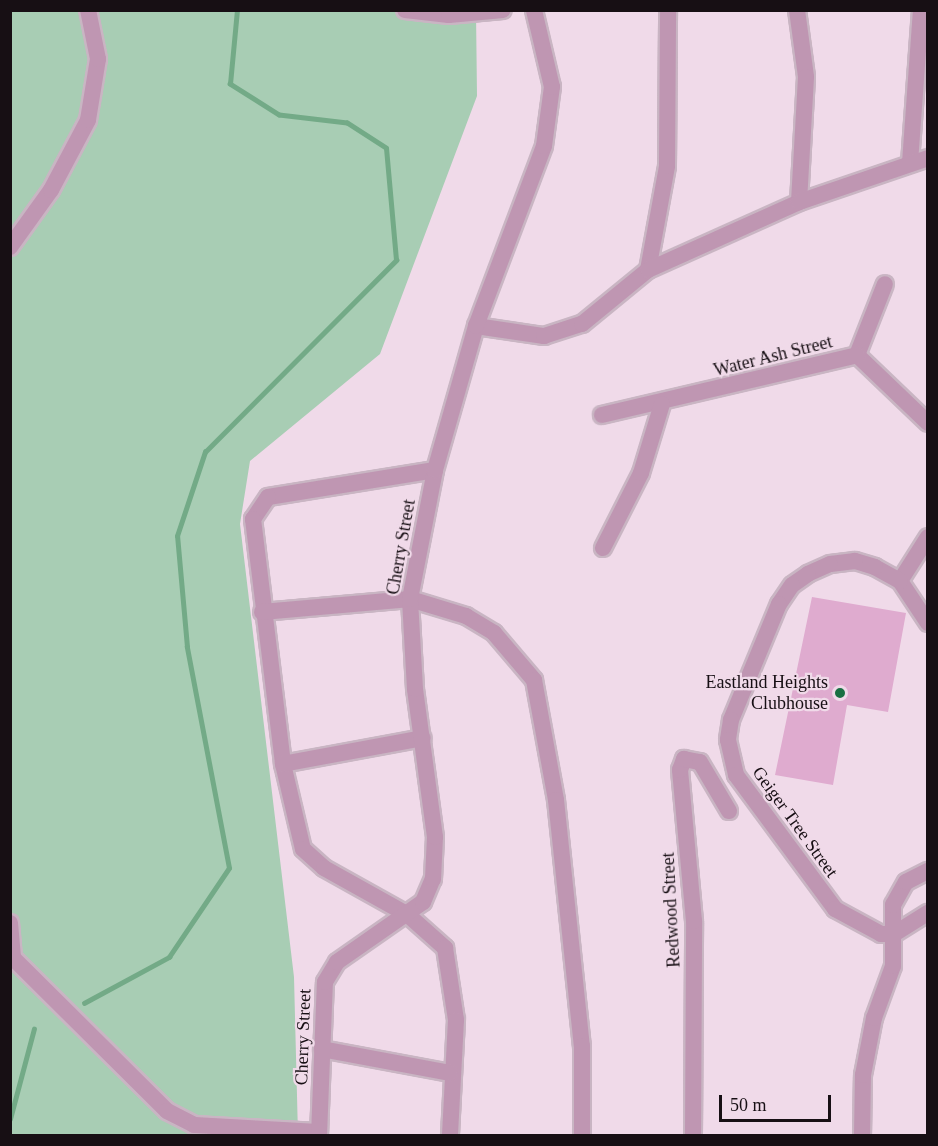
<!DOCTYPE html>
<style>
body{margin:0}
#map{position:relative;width:938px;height:1146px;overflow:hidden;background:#f0dae9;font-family:"Times New Roman",serif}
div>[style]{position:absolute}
.green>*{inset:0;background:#a8cdb4}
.stream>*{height:4.5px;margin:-2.25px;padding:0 2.25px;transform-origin:2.25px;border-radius:2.25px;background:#73aa87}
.building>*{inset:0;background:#dfabcf}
.roads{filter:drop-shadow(2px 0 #c9b5c3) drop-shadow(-2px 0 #c9b5c3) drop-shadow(0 2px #c9b5c3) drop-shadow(0 -2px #c9b5c3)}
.minor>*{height:16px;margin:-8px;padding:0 8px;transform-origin:8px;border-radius:8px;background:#bf96b2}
.dots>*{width:16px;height:16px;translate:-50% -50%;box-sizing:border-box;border:3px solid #f0dae9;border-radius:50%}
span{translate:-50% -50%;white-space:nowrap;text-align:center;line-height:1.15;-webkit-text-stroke:4.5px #f0dae9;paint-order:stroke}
.street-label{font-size:18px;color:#170f14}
.poi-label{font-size:18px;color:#170f14}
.right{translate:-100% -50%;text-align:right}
.frame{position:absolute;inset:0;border:12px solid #170f14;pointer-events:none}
.scale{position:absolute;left:719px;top:1095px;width:112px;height:27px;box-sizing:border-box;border:3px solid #170f14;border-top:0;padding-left:8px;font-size:18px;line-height:21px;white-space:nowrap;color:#170f14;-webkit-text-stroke:4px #f0dae9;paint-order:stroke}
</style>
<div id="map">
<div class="green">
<div style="clip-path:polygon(10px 11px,476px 11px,477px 96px,380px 354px,250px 461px,240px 524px,294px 977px,298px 1135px,11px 1135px)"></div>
</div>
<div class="stream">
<div style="left:84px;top:1003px;width:97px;rotate:-28.4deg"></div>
<div style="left:169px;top:957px;width:107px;rotate:-56deg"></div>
<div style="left:229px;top:868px;width:225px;rotate:-100.8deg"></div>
<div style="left:187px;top:647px;width:111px;rotate:-95.1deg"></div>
<div style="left:177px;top:536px;width:89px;rotate:-71.6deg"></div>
<div style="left:205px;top:452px;width:271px;rotate:-45.1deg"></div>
<div style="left:396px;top:260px;width:112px;rotate:-95.1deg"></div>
<div style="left:386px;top:148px;width:46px;rotate:-147.3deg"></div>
<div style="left:347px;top:123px;width:68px;rotate:-173.3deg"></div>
<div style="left:279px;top:115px;width:58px;rotate:-147.7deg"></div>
<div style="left:230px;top:84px;width:74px;rotate:-84.6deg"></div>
<div style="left:10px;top:1119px;width:93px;rotate:-75.1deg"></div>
</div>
<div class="building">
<div style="clip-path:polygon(812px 597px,906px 613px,888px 712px,847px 705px,833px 785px,775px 775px)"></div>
</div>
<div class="roads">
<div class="minor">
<div style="left:405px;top:10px;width:44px;rotate:6.5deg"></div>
<div style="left:449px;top:15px;width:54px;rotate:-5.3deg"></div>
<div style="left:797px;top:10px;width:68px;rotate:82.3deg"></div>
<div style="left:806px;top:77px;width:125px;rotate:93.2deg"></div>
<div style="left:910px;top:163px;width:153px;rotate:-85.9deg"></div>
<div style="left:10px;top:247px;width:70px;rotate:-54.3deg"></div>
<div style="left:51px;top:190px;width:79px;rotate:-62.1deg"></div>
<div style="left:88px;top:120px;width:62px;rotate:-80.7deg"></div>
<div style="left:98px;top:59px;width:50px;rotate:-101.5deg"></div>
<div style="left:648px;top:270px;width:106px;rotate:-79.6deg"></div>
<div style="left:667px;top:166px;width:156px;rotate:-89.6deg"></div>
<div style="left:476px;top:326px;width:69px;rotate:8.4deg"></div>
<div style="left:544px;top:336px;width:40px;rotate:-18deg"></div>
<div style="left:582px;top:324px;width:85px;rotate:-39.3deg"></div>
<div style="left:648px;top:270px;width:166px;rotate:-24.2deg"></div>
<div style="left:799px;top:202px;width:136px;rotate:-18.8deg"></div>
<div style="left:857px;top:355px;width:98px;rotate:43.8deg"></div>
<div style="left:857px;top:355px;width:76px;rotate:-68.5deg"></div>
<div style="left:602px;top:415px;width:262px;rotate:-13.2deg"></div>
<div style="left:435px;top:470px;width:169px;rotate:170.8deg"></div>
<div style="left:268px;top:497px;width:27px;rotate:124deg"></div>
<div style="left:253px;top:519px;width:247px;rotate:83deg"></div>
<div style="left:283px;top:764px;width:87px;rotate:76.8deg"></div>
<div style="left:303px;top:849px;width:28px;rotate:42deg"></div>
<div style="left:324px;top:868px;width:96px;rotate:29.2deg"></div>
<div style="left:408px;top:915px;width:50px;rotate:41.7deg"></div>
<div style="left:445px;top:948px;width:73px;rotate:81.3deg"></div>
<div style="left:456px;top:1020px;width:116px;rotate:93deg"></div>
<div style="left:603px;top:548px;width:84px;rotate:-63.1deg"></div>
<div style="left:641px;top:473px;width:72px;rotate:-73.1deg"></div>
<div style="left:900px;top:581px;width:52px;rotate:-57.5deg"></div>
<div style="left:262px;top:612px;width:149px;rotate:-5deg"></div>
<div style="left:410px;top:599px;width:59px;rotate:16.9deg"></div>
<div style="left:466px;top:616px;width:33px;rotate:31deg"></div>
<div style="left:494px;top:633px;width:62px;rotate:49.6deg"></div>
<div style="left:534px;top:680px;width:122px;rotate:79.6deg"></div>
<div style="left:556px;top:800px;width:247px;rotate:84deg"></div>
<div style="left:582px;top:1046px;width:90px;rotate:90deg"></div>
<div style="left:928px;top:623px;width:50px;rotate:-123.7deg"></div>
<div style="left:900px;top:581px;width:29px;rotate:-151deg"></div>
<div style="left:875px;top:567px;width:21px;rotate:-163deg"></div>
<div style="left:855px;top:561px;width:25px;rotate:173deg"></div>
<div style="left:830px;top:564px;width:24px;rotate:156deg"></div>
<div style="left:808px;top:574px;width:19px;rotate:145deg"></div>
<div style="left:792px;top:585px;width:23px;rotate:124deg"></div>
<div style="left:779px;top:604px;width:126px;rotate:112.5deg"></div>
<div style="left:731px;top:720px;width:20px;rotate:99deg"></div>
<div style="left:728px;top:740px;width:36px;rotate:77deg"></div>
<div style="left:736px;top:775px;width:167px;rotate:53.5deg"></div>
<div style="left:835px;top:909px;width:52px;rotate:28.5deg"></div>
<div style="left:881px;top:934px;width:13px"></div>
<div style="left:894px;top:934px;width:40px;rotate:-32deg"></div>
<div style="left:283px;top:764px;width:142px;rotate:-10.5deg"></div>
<div style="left:10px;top:923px;width:33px;rotate:85deg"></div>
<div style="left:10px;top:955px;width:221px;rotate:44.8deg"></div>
<div style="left:167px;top:1111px;width:30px;rotate:27deg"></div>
<div style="left:194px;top:1125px;width:125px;rotate:3.2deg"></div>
<div style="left:322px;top:1049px;width:130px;rotate:10.6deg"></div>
<div style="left:319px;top:1136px;width:154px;rotate:-87.8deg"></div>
<div style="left:325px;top:982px;width:23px;rotate:-59deg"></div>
<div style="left:337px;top:962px;width:105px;rotate:-34.9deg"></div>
<div style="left:423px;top:902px;width:25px;rotate:-67deg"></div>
<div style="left:433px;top:879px;width:42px;rotate:-87.3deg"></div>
<div style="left:435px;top:837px;width:149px;rotate:-97.7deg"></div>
<div style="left:415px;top:689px;width:90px;rotate:-93.2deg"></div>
<div style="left:410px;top:599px;width:131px;rotate:-79deg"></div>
<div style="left:435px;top:470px;width:150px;rotate:-74.1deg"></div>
<div style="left:476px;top:326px;width:192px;rotate:-69.3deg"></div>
<div style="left:544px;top:146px;width:60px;rotate:-82.3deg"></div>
<div style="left:552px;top:87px;width:79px;rotate:-103.2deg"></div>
<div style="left:693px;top:1136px;width:215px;rotate:-89.7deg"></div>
<div style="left:694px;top:921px;width:152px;rotate:-95.3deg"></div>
<div style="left:680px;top:770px;width:12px;rotate:-70deg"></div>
<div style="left:684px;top:759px;width:16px;rotate:11deg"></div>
<div style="left:700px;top:762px;width:57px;rotate:59.4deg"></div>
<div style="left:862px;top:1136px;width:61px;rotate:-89.1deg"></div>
<div style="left:863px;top:1075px;width:58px;rotate:-79.1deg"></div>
<div style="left:874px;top:1018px;width:55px;rotate:-69.9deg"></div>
<div style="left:893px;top:966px;width:61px;rotate:-90deg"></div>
<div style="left:893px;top:905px;width:26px;rotate:-61deg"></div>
<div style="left:906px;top:882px;width:25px;rotate:-27deg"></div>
</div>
</div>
<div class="dots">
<div style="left:840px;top:693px;background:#197043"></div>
</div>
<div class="street-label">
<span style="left:773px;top:356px;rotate:-14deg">Water Ash Street</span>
<span style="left:401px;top:547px;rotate:-80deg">Cherry Street</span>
<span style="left:795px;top:822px;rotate:54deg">Geiger Tree Street</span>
<span style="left:671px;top:910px;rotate:-93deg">Redwood Street</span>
<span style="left:303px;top:1037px;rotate:-88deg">Cherry Street</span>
</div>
<div class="poi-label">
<span class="right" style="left:828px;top:693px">Eastland Heights<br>Clubhouse</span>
</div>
<div class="frame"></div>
<div class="scale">50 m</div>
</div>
